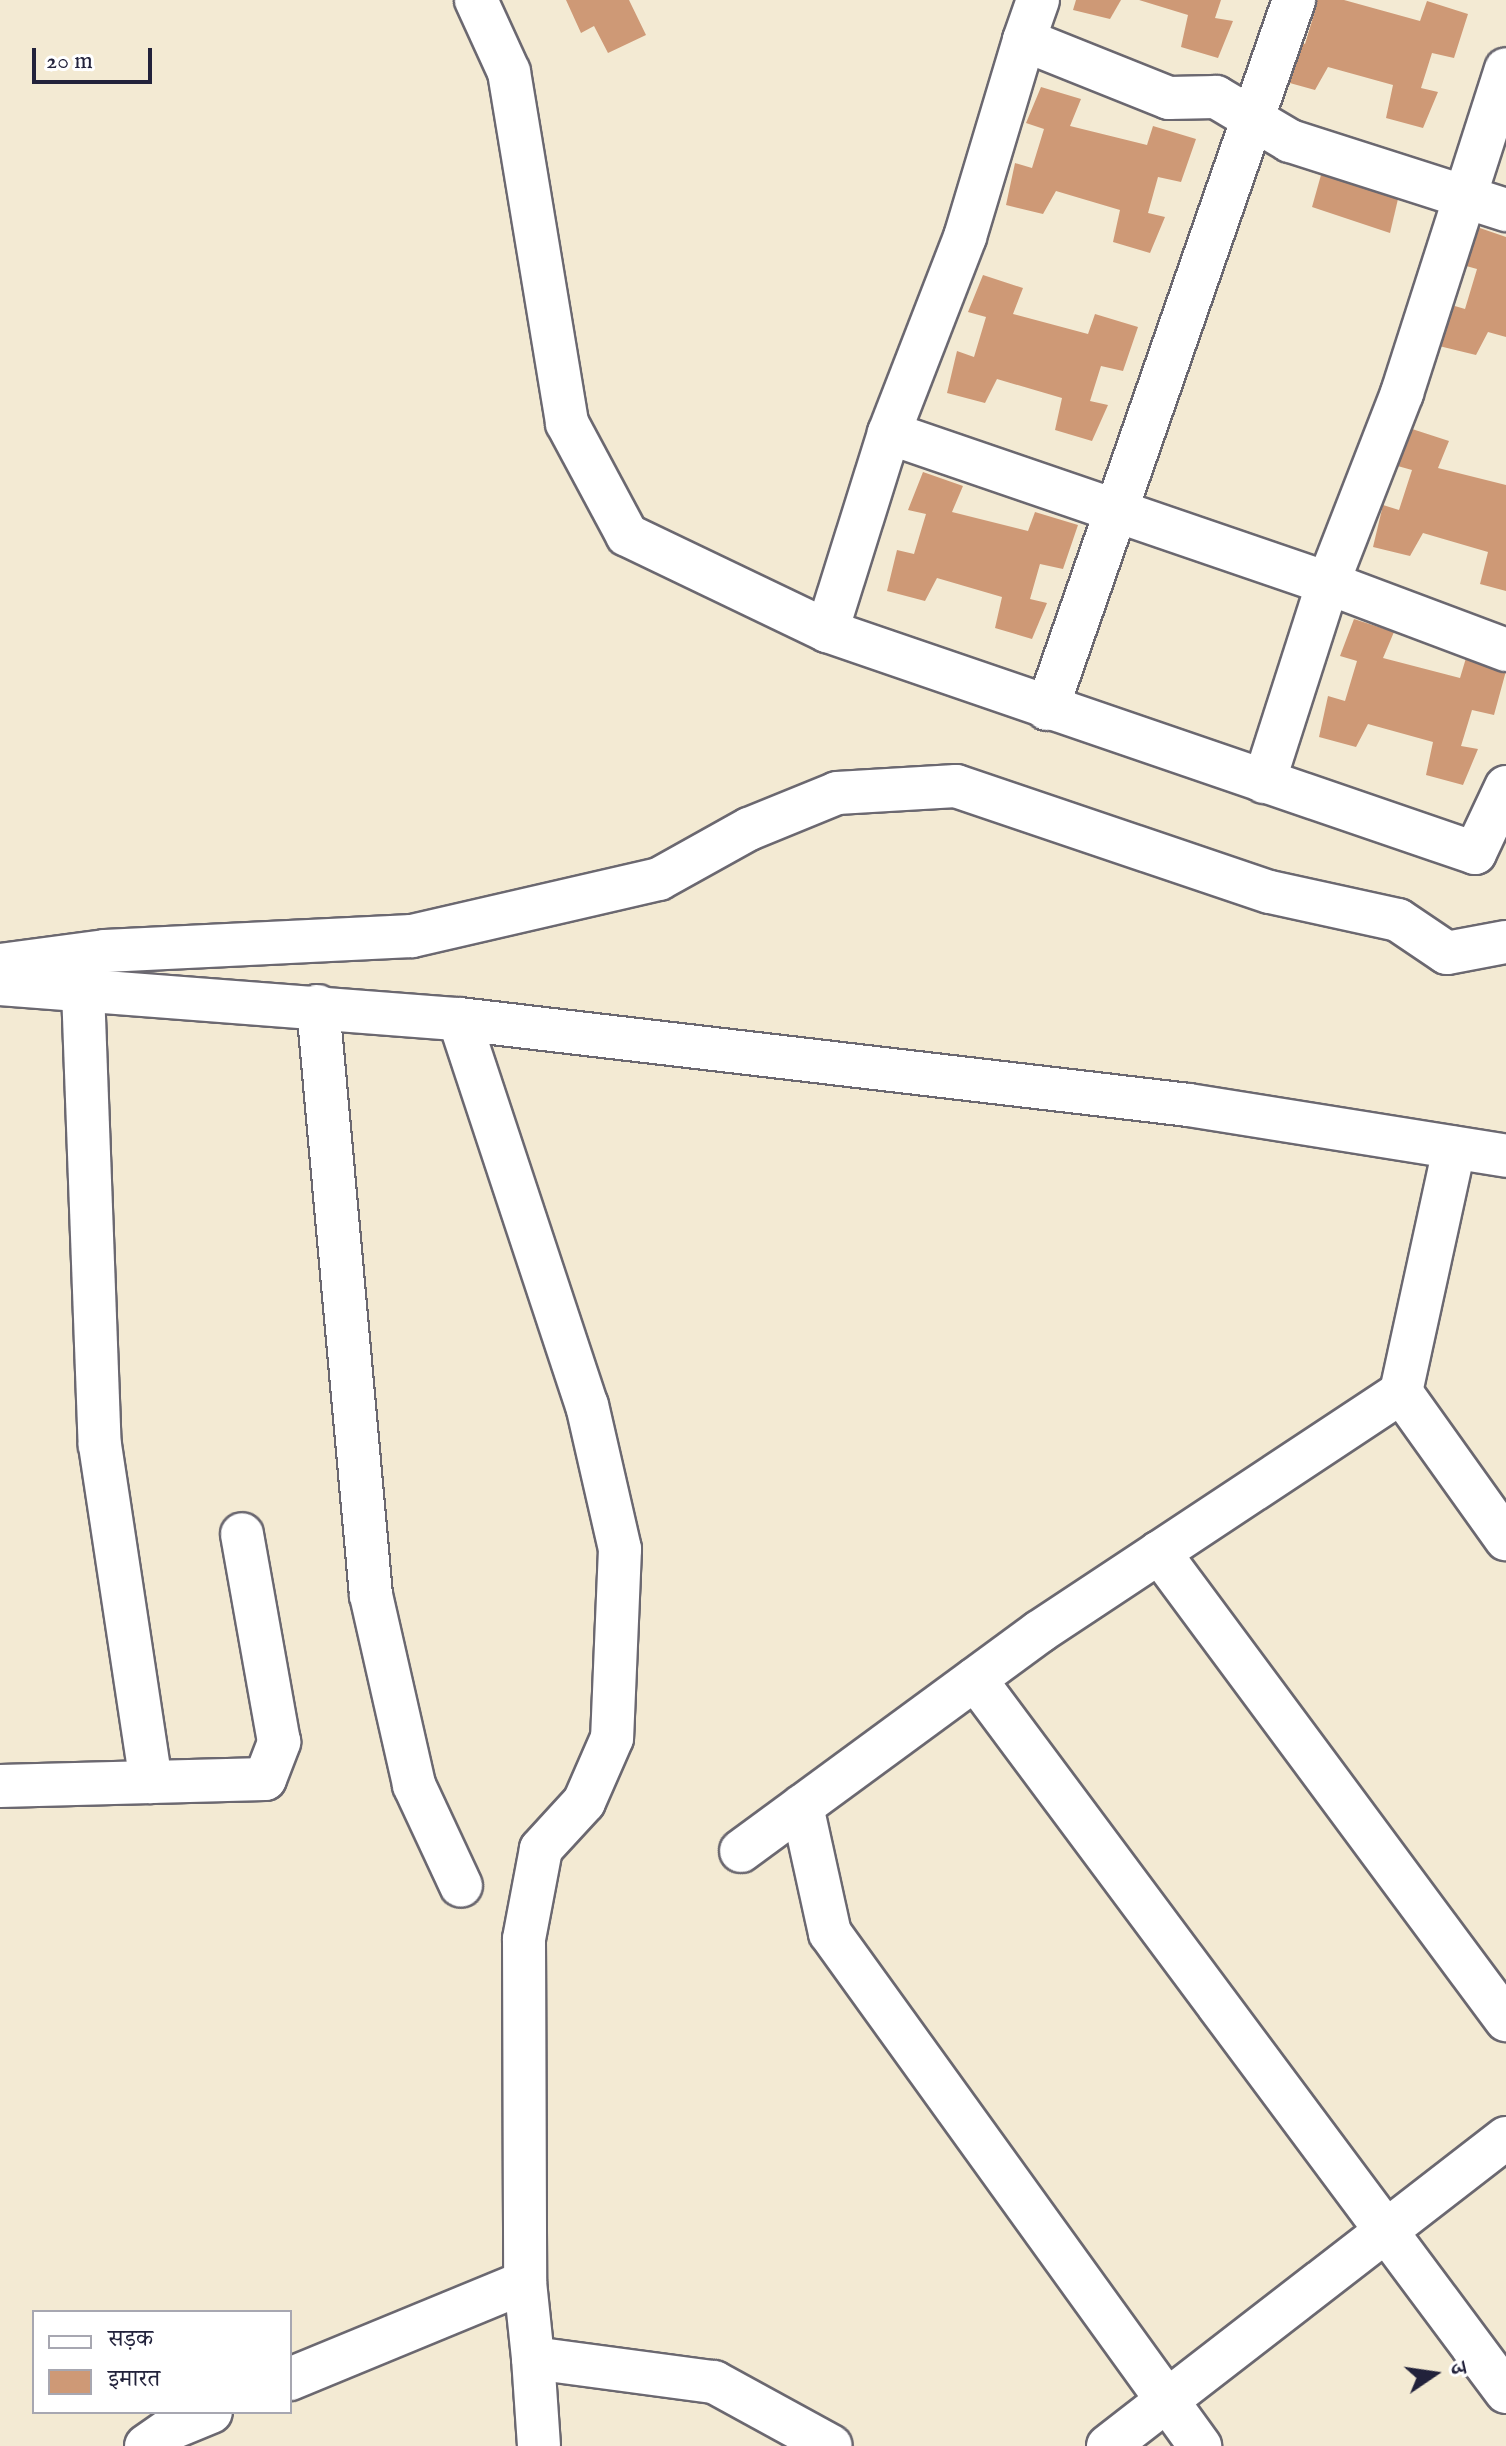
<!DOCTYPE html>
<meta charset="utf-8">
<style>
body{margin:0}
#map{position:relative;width:1506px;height:2446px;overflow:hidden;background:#f3ead3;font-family:"IM FELL English","Noto Serif Devanagari",serif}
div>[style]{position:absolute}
.building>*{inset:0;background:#ce9976}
.roads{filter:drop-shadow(2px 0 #6b6870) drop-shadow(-2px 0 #6b6870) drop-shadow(0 2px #6b6870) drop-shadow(0 -2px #6b6870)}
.minor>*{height:42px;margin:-21px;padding:0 21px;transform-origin:21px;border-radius:21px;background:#fff}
span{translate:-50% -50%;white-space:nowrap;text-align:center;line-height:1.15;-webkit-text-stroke:7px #fff;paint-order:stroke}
.legend{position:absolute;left:32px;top:2310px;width:260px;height:104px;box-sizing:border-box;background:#fff;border:2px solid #a7a7b1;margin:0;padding:10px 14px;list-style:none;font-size:24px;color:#22223b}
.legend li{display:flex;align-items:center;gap:16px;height:40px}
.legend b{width:40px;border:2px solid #a7a7b1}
.north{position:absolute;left:1394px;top:2334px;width:80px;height:80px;-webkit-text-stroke:6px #fff;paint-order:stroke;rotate:77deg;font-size:22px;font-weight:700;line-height:32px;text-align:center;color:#22223b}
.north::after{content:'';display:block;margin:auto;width:28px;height:36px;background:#22223b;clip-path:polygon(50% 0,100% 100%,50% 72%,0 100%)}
.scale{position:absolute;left:32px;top:48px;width:120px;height:36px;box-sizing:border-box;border:4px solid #22223b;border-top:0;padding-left:10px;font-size:24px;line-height:28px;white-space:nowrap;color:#22223b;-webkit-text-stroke:6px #fff;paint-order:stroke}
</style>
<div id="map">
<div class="building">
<div style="clip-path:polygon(566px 0,629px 0,646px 35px,608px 53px,594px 26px,581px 33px)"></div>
<div style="clip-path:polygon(1076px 0,1121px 0,1110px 19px,1073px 10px)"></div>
<div style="clip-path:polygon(1139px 0,1221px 0,1215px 18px,1233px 21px,1218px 58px,1181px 47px,1188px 15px)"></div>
<div style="clip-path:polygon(1307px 0,1344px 0,1420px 21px,1427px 1px,1468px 14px,1454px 58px,1432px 53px,1421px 88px,1438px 92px,1423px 128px,1386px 118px,1393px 85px,1328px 67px,1315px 90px,1279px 80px,1288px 39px,1305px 44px,1317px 4px)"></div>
<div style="clip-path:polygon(1041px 87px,1081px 99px,1070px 126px,1147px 145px,1153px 126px,1196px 139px,1181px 182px,1158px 177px,1148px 213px,1165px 217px,1150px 253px,1113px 242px,1120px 210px,1056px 191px,1043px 214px,1006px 205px,1015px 163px,1032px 168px,1044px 129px,1026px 123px)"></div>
<div style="clip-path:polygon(1321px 175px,1398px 199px,1390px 233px,1312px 207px)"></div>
<div style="clip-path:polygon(1474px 226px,1506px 237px,1506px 337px,1488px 332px,1476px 355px,1439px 346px,1448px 304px,1465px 309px,1477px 269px,1459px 264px)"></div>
<div style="clip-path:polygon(983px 275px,1023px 288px,1013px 314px,1088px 334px,1095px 314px,1138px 327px,1123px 371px,1101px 366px,1090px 401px,1108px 405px,1092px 441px,1055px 430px,1062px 398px,997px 379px,985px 403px,947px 393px,957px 351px,974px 357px,986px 317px,968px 312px)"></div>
<div style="clip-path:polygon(1409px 428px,1449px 441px,1438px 468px,1506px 485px,1506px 591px,1480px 584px,1488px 552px,1423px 533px,1410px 556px,1373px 547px,1383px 505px,1399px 510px,1412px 470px,1394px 465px)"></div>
<div style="clip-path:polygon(923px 472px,963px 486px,952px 512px,1028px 531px,1035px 512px,1078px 525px,1063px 569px,1040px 564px,1030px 599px,1047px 603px,1032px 639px,995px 628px,1002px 597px,937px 578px,925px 601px,887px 591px,897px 550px,914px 554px,926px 514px,908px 510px)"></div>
<div style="clip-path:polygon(1354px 619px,1394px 632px,1383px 658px,1460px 678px,1466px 658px,1506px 671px,1494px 715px,1472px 710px,1461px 746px,1478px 749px,1463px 785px,1426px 775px,1433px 742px,1368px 724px,1356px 747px,1319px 737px,1328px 696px,1345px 701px,1357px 661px,1340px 656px)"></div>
</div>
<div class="roads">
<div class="minor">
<div style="left:476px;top:0;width:79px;rotate:65.4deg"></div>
<div style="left:509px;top:72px;width:356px;rotate:80.6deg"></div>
<div style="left:567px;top:423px;width:127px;rotate:61.8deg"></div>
<div style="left:627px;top:535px;width:222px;rotate:25.6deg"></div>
<div style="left:827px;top:631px;width:207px;rotate:-72.6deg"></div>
<div style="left:889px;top:433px;width:210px;rotate:-68.8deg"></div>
<div style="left:965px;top:237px;width:206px;rotate:-73.3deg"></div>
<div style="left:1038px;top:0;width:42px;rotate:109.3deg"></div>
<div style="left:1024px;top:40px;width:156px;rotate:21.8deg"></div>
<div style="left:1169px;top:98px;width:47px;rotate:-1.2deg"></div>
<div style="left:1216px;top:97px;width:86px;rotate:30.7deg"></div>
<div style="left:1290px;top:141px;width:227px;rotate:17.7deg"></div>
<div style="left:889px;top:433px;width:464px;rotate:18.9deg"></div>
<div style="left:1328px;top:583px;width:190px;rotate:20.6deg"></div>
<div style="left:827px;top:631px;width:685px;rotate:18.91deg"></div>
<div style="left:1475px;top:853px;width:73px;rotate:-64.8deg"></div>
<div style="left:1047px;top:709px;width:751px;rotate:-70.79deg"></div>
<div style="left:1264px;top:782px;width:209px;rotate:-72.2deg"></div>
<div style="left:1328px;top:583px;width:204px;rotate:-68.7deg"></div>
<div style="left:1402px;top:393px;width:340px;rotate:-72.2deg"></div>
<div style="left:0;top:965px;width:106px;rotate:-7.6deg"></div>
<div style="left:105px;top:951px;width:307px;rotate:-2.8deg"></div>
<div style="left:412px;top:936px;width:253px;rotate:-13deg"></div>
<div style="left:659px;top:879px;width:103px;rotate:-29.1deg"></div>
<div style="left:749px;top:829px;width:95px;rotate:-22.2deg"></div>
<div style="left:837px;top:793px;width:119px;rotate:-3.4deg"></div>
<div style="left:956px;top:786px;width:331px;rotate:18.7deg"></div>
<div style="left:1270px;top:892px;width:131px;rotate:12.3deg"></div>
<div style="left:1398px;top:920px;width:59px;rotate:34deg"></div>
<div style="left:1447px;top:953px;width:60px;rotate:-10.6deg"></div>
<div style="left:0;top:984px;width:460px;rotate:4.4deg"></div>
<div style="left:459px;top:1019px;width:735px;rotate:6.72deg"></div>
<div style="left:1189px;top:1105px;width:321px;rotate:9.1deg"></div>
<div style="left:83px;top:990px;width:455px;rotate:87.9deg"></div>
<div style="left:100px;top:1445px;width:341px;rotate:81.4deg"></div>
<div style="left:318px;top:1006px;width:591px;rotate:84.86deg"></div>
<div style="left:371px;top:1595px;width:195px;rotate:77.2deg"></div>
<div style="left:414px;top:1785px;width:111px;rotate:65deg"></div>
<div style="left:459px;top:1019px;width:407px;rotate:71.7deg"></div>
<div style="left:587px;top:1405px;width:148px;rotate:77.1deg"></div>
<div style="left:620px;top:1549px;width:189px;rotate:92.4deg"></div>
<div style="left:612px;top:1738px;width:70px;rotate:113.6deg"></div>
<div style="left:584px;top:1802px;width:64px;rotate:132.5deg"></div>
<div style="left:541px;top:1849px;width:92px;rotate:100.7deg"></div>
<div style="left:524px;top:1939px;width:343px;rotate:89.8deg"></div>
<div style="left:525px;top:2282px;width:76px;rotate:84deg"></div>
<div style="left:533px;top:2358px;width:183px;rotate:7.6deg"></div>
<div style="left:714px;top:2382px;width:133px;rotate:28.7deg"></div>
<div style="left:1401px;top:1392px;width:250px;rotate:-77.7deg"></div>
<div style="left:1159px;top:1552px;width:583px;rotate:53.44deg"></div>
<div style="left:975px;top:1679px;width:889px;rotate:53.32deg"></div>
<div style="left:0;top:1786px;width:265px;rotate:-1.5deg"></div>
<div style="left:265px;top:1779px;width:40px;rotate:-69deg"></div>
<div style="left:279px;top:1742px;width:211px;rotate:-100.1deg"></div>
<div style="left:802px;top:1806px;width:130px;rotate:77.6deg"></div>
<div style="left:830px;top:1933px;width:633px;rotate:54.2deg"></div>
<div style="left:741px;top:1851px;width:370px;rotate:-36.3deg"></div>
<div style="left:1039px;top:1632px;width:434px;rotate:-33.5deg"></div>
<div style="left:1401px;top:1392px;width:181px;rotate:54.5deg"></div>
<div style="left:533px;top:2358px;width:88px;rotate:86.1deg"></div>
<div style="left:290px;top:2379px;width:254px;rotate:-22.4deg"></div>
<div style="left:146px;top:2446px;width:32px;rotate:-35deg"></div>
<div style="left:172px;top:2428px;width:42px;rotate:-22.3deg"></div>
<div style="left:1108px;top:2446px;width:503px;rotate:-37.74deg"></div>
</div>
</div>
<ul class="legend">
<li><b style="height:10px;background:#fff"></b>सड़क</li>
<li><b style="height:22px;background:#ce9976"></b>इमारत</li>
</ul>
<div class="north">उ</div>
<div class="scale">20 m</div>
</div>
